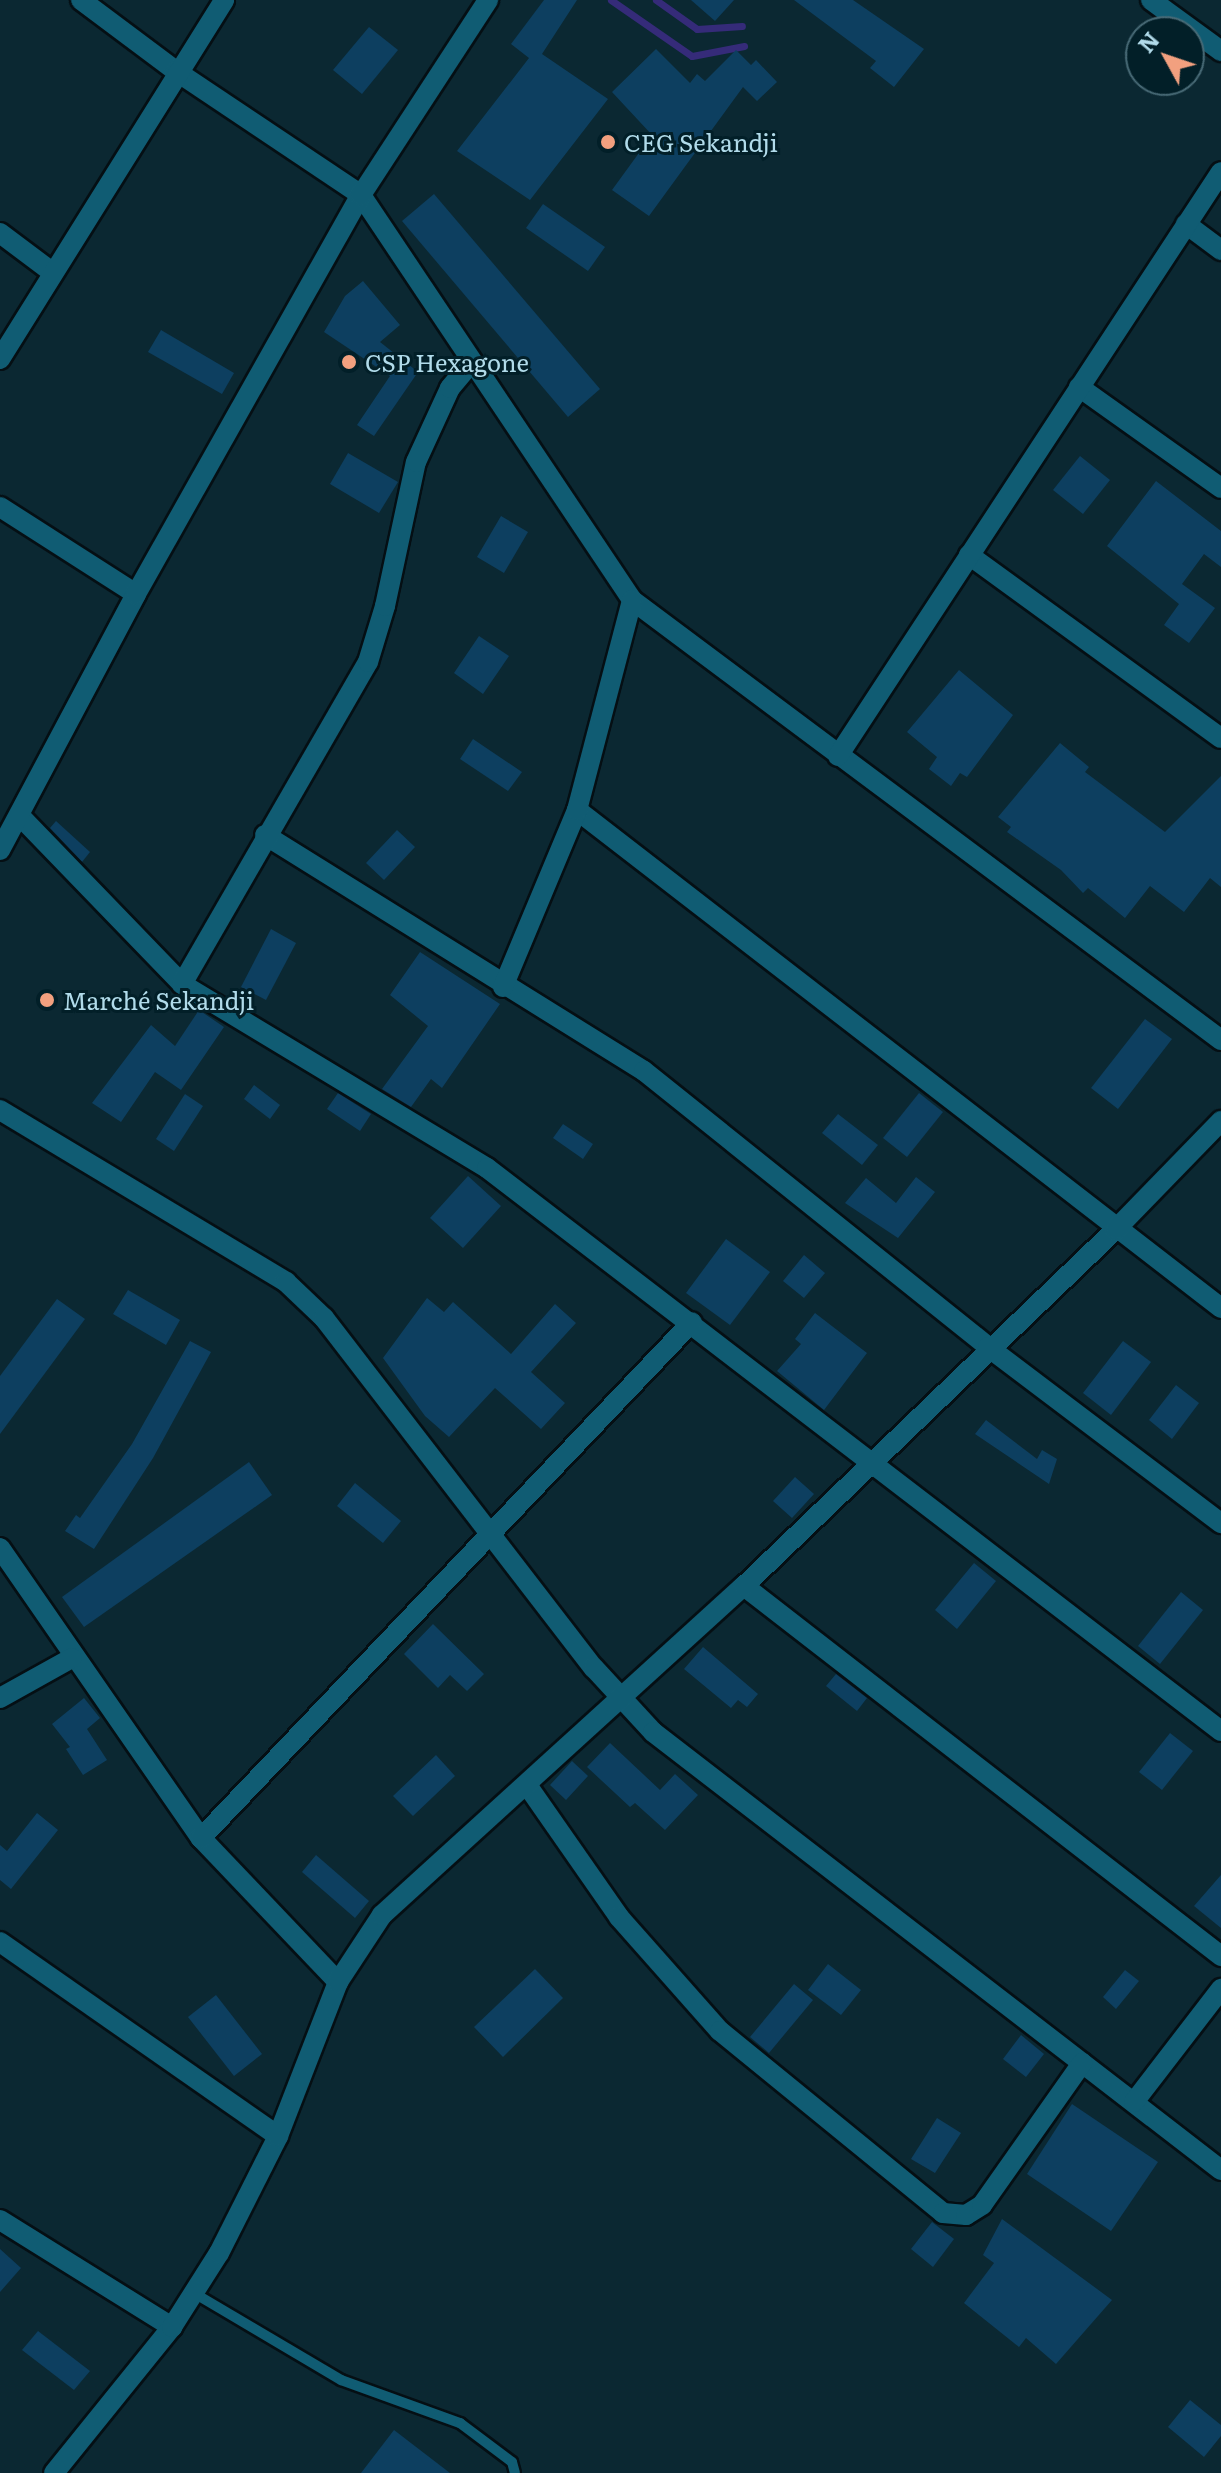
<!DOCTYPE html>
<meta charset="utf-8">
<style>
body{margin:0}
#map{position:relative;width:1221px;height:2473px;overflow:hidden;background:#0b2832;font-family:Literata,serif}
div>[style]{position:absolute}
.stream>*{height:7px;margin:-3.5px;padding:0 3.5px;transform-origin:3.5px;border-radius:3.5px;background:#352b79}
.building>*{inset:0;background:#0d3f60}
.roads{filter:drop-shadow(2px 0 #050f14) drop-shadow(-2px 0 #050f14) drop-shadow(0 2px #050f14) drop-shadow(0 -2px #050f14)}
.lane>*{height:10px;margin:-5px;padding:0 5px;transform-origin:5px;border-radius:5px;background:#105c73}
.street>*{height:20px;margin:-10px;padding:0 10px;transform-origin:10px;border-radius:10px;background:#105c73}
.dots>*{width:22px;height:22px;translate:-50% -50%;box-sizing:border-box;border:4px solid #021f28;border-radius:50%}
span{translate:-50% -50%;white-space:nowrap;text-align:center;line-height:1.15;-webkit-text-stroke:6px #021f28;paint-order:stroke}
.poi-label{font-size:24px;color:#b1dbea}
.left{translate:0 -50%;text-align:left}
.north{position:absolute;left:1125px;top:16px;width:80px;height:80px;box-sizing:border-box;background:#021f28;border:2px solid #486a76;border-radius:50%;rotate:310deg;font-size:22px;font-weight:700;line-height:32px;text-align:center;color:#b1dbea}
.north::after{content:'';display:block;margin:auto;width:28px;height:36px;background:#f2a07f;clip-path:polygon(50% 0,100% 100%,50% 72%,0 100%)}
</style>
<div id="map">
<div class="stream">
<div style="left:611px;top:0;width:98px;rotate:34.7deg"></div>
<div style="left:692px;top:56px;width:53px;rotate:-10.9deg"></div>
<div style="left:656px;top:0;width:50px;rotate:35.3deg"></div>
<div style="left:697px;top:29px;width:45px;rotate:-3.8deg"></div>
</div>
<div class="building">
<div style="clip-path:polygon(544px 0,577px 0,542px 54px,608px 99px,530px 200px,457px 151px,529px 58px,511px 44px)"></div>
<div style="clip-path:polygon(691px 0,734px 0,715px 21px)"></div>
<div style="clip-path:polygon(794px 0,853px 0,924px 49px,894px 87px,870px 68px,876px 61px)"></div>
<div style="clip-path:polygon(369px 27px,398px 50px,362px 94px,333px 70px)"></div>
<div style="clip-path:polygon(656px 49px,690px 83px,697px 74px,705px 81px,736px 50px,751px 65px,756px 60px,777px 82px,757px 101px,743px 87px,649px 216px,612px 190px,652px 135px,612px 92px)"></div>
<div style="clip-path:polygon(434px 194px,600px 389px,568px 417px,402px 221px)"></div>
<div style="clip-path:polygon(543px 204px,605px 247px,588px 271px,526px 228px)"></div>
<div style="clip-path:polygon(363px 281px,400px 325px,380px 342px,418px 372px,374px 436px,357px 425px,390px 376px,324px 332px,345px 296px)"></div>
<div style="clip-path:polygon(161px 330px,234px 373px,222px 394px,148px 352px)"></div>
<div style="clip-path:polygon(348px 453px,398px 482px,379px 513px,330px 484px)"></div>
<div style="clip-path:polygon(1080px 456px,1110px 480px,1083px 514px,1053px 490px)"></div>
<div style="clip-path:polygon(1156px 481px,1221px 531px,1221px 567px,1204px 554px,1182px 584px,1215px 608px,1189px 643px,1164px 625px,1179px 604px,1107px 546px)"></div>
<div style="clip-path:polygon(501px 516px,528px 532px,504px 573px,477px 557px)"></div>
<div style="clip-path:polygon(479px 636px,509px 656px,483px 694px,454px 673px)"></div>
<div style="clip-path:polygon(959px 670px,1013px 715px,967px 777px,960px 773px,951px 786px,929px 769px,937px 757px,907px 732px)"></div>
<div style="clip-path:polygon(473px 739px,522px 772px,508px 791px,460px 759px)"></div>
<div style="clip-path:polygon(1060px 743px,1089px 767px,1085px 772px,1165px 832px,1221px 776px,1221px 887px,1210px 878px,1184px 912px,1150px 886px,1125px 918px,1088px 888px,1083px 893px,1061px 870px,1007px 832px,1011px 827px,998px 817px)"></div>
<div style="clip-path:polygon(56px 821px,90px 852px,82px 862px,50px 828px)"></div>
<div style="clip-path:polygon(397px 830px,415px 847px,384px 880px,366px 863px)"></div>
<div style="clip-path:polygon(271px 929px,296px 943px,266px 1000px,241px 987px)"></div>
<div style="clip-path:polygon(420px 952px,500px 1004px,442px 1088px,431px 1079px,411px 1107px,382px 1089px,428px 1026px,390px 995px)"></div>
<div style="clip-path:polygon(199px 1010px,224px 1027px,181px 1090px,155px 1072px,121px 1122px,92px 1103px,151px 1025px,175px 1046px)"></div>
<div style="clip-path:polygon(1145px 1019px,1172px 1039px,1118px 1109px,1091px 1088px)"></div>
<div style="clip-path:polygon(254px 1085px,280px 1105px,270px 1119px,244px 1099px)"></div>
<div style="clip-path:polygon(338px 1093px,371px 1114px,360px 1131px,327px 1109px)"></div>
<div style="clip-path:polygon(919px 1093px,943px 1112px,907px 1157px,883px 1138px)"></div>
<div style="clip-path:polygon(185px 1094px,203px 1106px,174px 1151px,156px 1139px)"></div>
<div style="clip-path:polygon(838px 1114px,878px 1145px,862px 1165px,822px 1133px)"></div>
<div style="clip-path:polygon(563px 1124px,593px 1144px,583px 1159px,553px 1138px)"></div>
<div style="clip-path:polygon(468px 1176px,501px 1206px,463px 1248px,430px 1218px)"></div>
<div style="clip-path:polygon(916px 1177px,935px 1192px,898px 1238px,845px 1203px,866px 1178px,896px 1203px)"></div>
<div style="clip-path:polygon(726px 1239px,770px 1272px,730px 1325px,686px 1293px)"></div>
<div style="clip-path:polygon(804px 1255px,825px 1273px,804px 1298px,783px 1281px)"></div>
<div style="clip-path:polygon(128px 1290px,180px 1320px,166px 1345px,113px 1314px)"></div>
<div style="clip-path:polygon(427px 1298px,444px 1312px,453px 1302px,511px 1354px,555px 1304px,576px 1323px,531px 1372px,565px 1403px,541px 1429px,495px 1388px,449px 1437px,425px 1416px,383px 1358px)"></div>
<div style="clip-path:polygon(57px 1299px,85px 1319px,0 1434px,0 1376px)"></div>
<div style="clip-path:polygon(815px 1313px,867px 1353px,824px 1410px,777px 1371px,801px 1344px,795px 1339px)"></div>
<div style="clip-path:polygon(190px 1341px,211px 1352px,153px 1458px,94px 1549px,65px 1531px,76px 1515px,80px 1518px,132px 1444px)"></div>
<div style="clip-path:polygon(1123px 1341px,1151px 1362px,1111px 1415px,1083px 1393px)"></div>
<div style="clip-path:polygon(1176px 1385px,1199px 1403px,1172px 1439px,1149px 1420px)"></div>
<div style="clip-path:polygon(986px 1420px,1037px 1459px,1042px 1450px,1057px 1459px,1049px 1484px,975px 1434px)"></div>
<div style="clip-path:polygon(249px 1462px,272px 1495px,84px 1627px,62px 1597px)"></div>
<div style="clip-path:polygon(795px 1477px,814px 1494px,792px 1518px,773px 1501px)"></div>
<div style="clip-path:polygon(355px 1483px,401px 1521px,383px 1543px,337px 1506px)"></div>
<div style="clip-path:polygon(974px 1563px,996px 1581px,957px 1629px,935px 1610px)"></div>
<div style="clip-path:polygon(1181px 1592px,1203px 1610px,1160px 1664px,1138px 1646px)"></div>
<div style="clip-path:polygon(433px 1624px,484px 1674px,467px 1691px,450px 1675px,438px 1688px,404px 1654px)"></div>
<div style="clip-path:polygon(703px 1647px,758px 1694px,747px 1707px,738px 1700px,731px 1708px,684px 1669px)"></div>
<div style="clip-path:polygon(836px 1674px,867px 1698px,857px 1711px,826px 1686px)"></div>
<div style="clip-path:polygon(84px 1698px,100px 1718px,87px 1729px,107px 1760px,83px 1775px,66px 1749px,70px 1747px,52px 1724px)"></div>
<div style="clip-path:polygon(1170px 1733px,1193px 1751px,1162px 1790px,1139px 1772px)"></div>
<div style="clip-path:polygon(610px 1743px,660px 1790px,675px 1774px,698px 1795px,665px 1830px,635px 1803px,630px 1807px,587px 1767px)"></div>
<div style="clip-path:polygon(436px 1755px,455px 1776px,413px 1816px,393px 1796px)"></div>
<div style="clip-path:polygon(572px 1761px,588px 1776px,566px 1800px,550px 1785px)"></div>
<div style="clip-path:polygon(37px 1813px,58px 1830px,11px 1889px,0 1880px,0 1845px,7px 1851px)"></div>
<div style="clip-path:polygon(316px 1855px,369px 1901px,355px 1918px,302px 1872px)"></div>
<div style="clip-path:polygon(1221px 1875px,1221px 1928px,1194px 1906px)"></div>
<div style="clip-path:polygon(828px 1964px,861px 1990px,841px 2015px,808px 1990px)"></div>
<div style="clip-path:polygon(535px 1969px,563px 1998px,503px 2057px,474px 2027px)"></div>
<div style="clip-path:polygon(1125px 1970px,1139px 1981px,1116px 2009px,1103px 1997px)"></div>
<div style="clip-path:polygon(794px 1984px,813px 2000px,769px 2053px,750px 2037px)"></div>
<div style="clip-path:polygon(216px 1995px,262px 2054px,234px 2076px,188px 2017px)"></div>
<div style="clip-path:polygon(1021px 2035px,1044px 2054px,1026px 2077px,1003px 2059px)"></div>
<div style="clip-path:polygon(1072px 2104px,1158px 2162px,1111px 2231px,1027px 2174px)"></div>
<div style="clip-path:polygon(937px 2118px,961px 2133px,935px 2173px,911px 2159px)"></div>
<div style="clip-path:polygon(1002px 2219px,1112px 2300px,1056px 2364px,1026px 2338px,1019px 2347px,964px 2303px,994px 2263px,983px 2255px)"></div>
<div style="clip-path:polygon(932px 2222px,954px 2239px,933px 2267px,911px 2249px)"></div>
<div style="clip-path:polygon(0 2249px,21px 2268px,0 2292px)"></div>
<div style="clip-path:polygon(38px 2331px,90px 2371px,74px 2390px,22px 2350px)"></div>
<div style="clip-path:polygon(1190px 2400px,1221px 2425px,1221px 2436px,1204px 2457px,1168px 2427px)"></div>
<div style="clip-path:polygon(394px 2430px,450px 2473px,361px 2473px)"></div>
</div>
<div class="roads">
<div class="lane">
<div style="left:194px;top:2293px;width:171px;rotate:30.6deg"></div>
<div style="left:341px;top:2380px;width:127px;rotate:19.9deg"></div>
<div style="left:460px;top:2423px;width:65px;rotate:36.9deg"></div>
<div style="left:512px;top:2462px;width:11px;rotate:75deg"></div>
</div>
<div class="street">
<div style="left:81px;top:0;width:119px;rotate:36.8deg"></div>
<div style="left:176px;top:71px;width:223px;rotate:33.8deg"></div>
<div style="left:361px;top:195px;width:487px;rotate:56.2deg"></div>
<div style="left:632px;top:600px;width:735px;rotate:36.76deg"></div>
<div style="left:1151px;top:0;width:87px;rotate:36.1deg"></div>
<div style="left:1186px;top:224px;width:44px;rotate:36.6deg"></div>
<div style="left:0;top:233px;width:65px;rotate:36.9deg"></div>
<div style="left:0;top:359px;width:423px;rotate:-58deg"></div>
<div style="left:1079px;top:387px;width:174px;rotate:35.4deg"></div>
<div style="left:0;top:507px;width:161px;rotate:32.6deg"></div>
<div style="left:969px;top:555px;width:311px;rotate:36deg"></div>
<div style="left:838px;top:756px;width:698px;rotate:-56.74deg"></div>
<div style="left:577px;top:810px;width:814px;rotate:37.71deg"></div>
<div style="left:20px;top:816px;width:233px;rotate:46deg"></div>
<div style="left:182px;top:984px;width:356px;rotate:31.1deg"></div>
<div style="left:487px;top:1168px;width:925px;rotate:37.49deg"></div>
<div style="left:265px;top:835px;width:446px;rotate:31.9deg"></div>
<div style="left:644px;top:1071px;width:441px;rotate:38.7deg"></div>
<div style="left:988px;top:1347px;width:292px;rotate:37.1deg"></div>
<div style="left:0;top:850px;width:290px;rotate:-62deg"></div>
<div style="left:136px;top:594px;width:458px;rotate:-60.6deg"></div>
<div style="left:361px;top:195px;width:233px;rotate:-56.9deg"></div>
<div style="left:182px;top:984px;width:372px;rotate:-60deg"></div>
<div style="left:368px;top:662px;width:59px;rotate:-73.1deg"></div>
<div style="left:385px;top:606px;width:147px;rotate:-77.9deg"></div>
<div style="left:416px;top:462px;width:81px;rotate:-65.3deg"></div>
<div style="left:450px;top:388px;width:33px;rotate:-50deg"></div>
<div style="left:503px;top:987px;width:192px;rotate:-67.3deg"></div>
<div style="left:577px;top:810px;width:217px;rotate:-75.3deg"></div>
<div style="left:0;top:1110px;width:334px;rotate:31deg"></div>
<div style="left:286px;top:1282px;width:52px;rotate:43.5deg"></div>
<div style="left:324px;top:1318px;width:442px;rotate:52.4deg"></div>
<div style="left:594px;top:1668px;width:87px;rotate:47.3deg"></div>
<div style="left:653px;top:1732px;width:717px;rotate:37.64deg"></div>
<div style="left:0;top:1548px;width:353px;rotate:55.3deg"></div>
<div style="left:201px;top:1838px;width:199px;rotate:46.4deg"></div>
<div style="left:744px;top:1586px;width:604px;rotate:37.8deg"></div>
<div style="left:0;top:1698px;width:82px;rotate:-29.1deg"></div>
<div style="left:527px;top:1785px;width:161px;rotate:55.1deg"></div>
<div style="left:619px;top:1917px;width:152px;rotate:48.5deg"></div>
<div style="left:720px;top:2031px;width:288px;rotate:39.2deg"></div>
<div style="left:943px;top:2213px;width:23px;rotate:5deg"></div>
<div style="left:966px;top:2215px;width:19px;rotate:-32deg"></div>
<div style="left:982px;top:2205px;width:174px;rotate:-54.8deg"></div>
<div style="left:201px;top:1838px;width:712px;rotate:-46.42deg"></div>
<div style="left:0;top:1942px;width:339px;rotate:34.9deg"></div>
<div style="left:1134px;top:2102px;width:143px;rotate:-52.4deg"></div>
<div style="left:0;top:2220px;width:203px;rotate:31.9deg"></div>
<div style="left:54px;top:2473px;width:188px;rotate:-51.1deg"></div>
<div style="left:172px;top:2327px;width:88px;rotate:-57.6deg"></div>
<div style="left:219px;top:2253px;width:131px;rotate:-63.2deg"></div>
<div style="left:278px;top:2136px;width:165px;rotate:-68.7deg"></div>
<div style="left:338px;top:1982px;width:80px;rotate:-56.7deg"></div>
<div style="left:382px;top:1915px;width:489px;rotate:-42.3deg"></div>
<div style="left:744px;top:1586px;width:516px;rotate:-43.82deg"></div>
<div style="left:1116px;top:1229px;width:151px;rotate:-45.8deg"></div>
</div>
</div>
<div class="dots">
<div style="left:608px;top:142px;background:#f2a07f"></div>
<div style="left:349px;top:362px;background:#f2a07f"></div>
<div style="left:47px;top:1000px;background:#f2a07f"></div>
</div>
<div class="poi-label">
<span class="left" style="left:624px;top:142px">CEG Sekandji</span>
<span class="left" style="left:365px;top:362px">CSP Hexagone</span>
<span class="left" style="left:63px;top:1000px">Marché Sekandji</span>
</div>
<div class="north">N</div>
</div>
